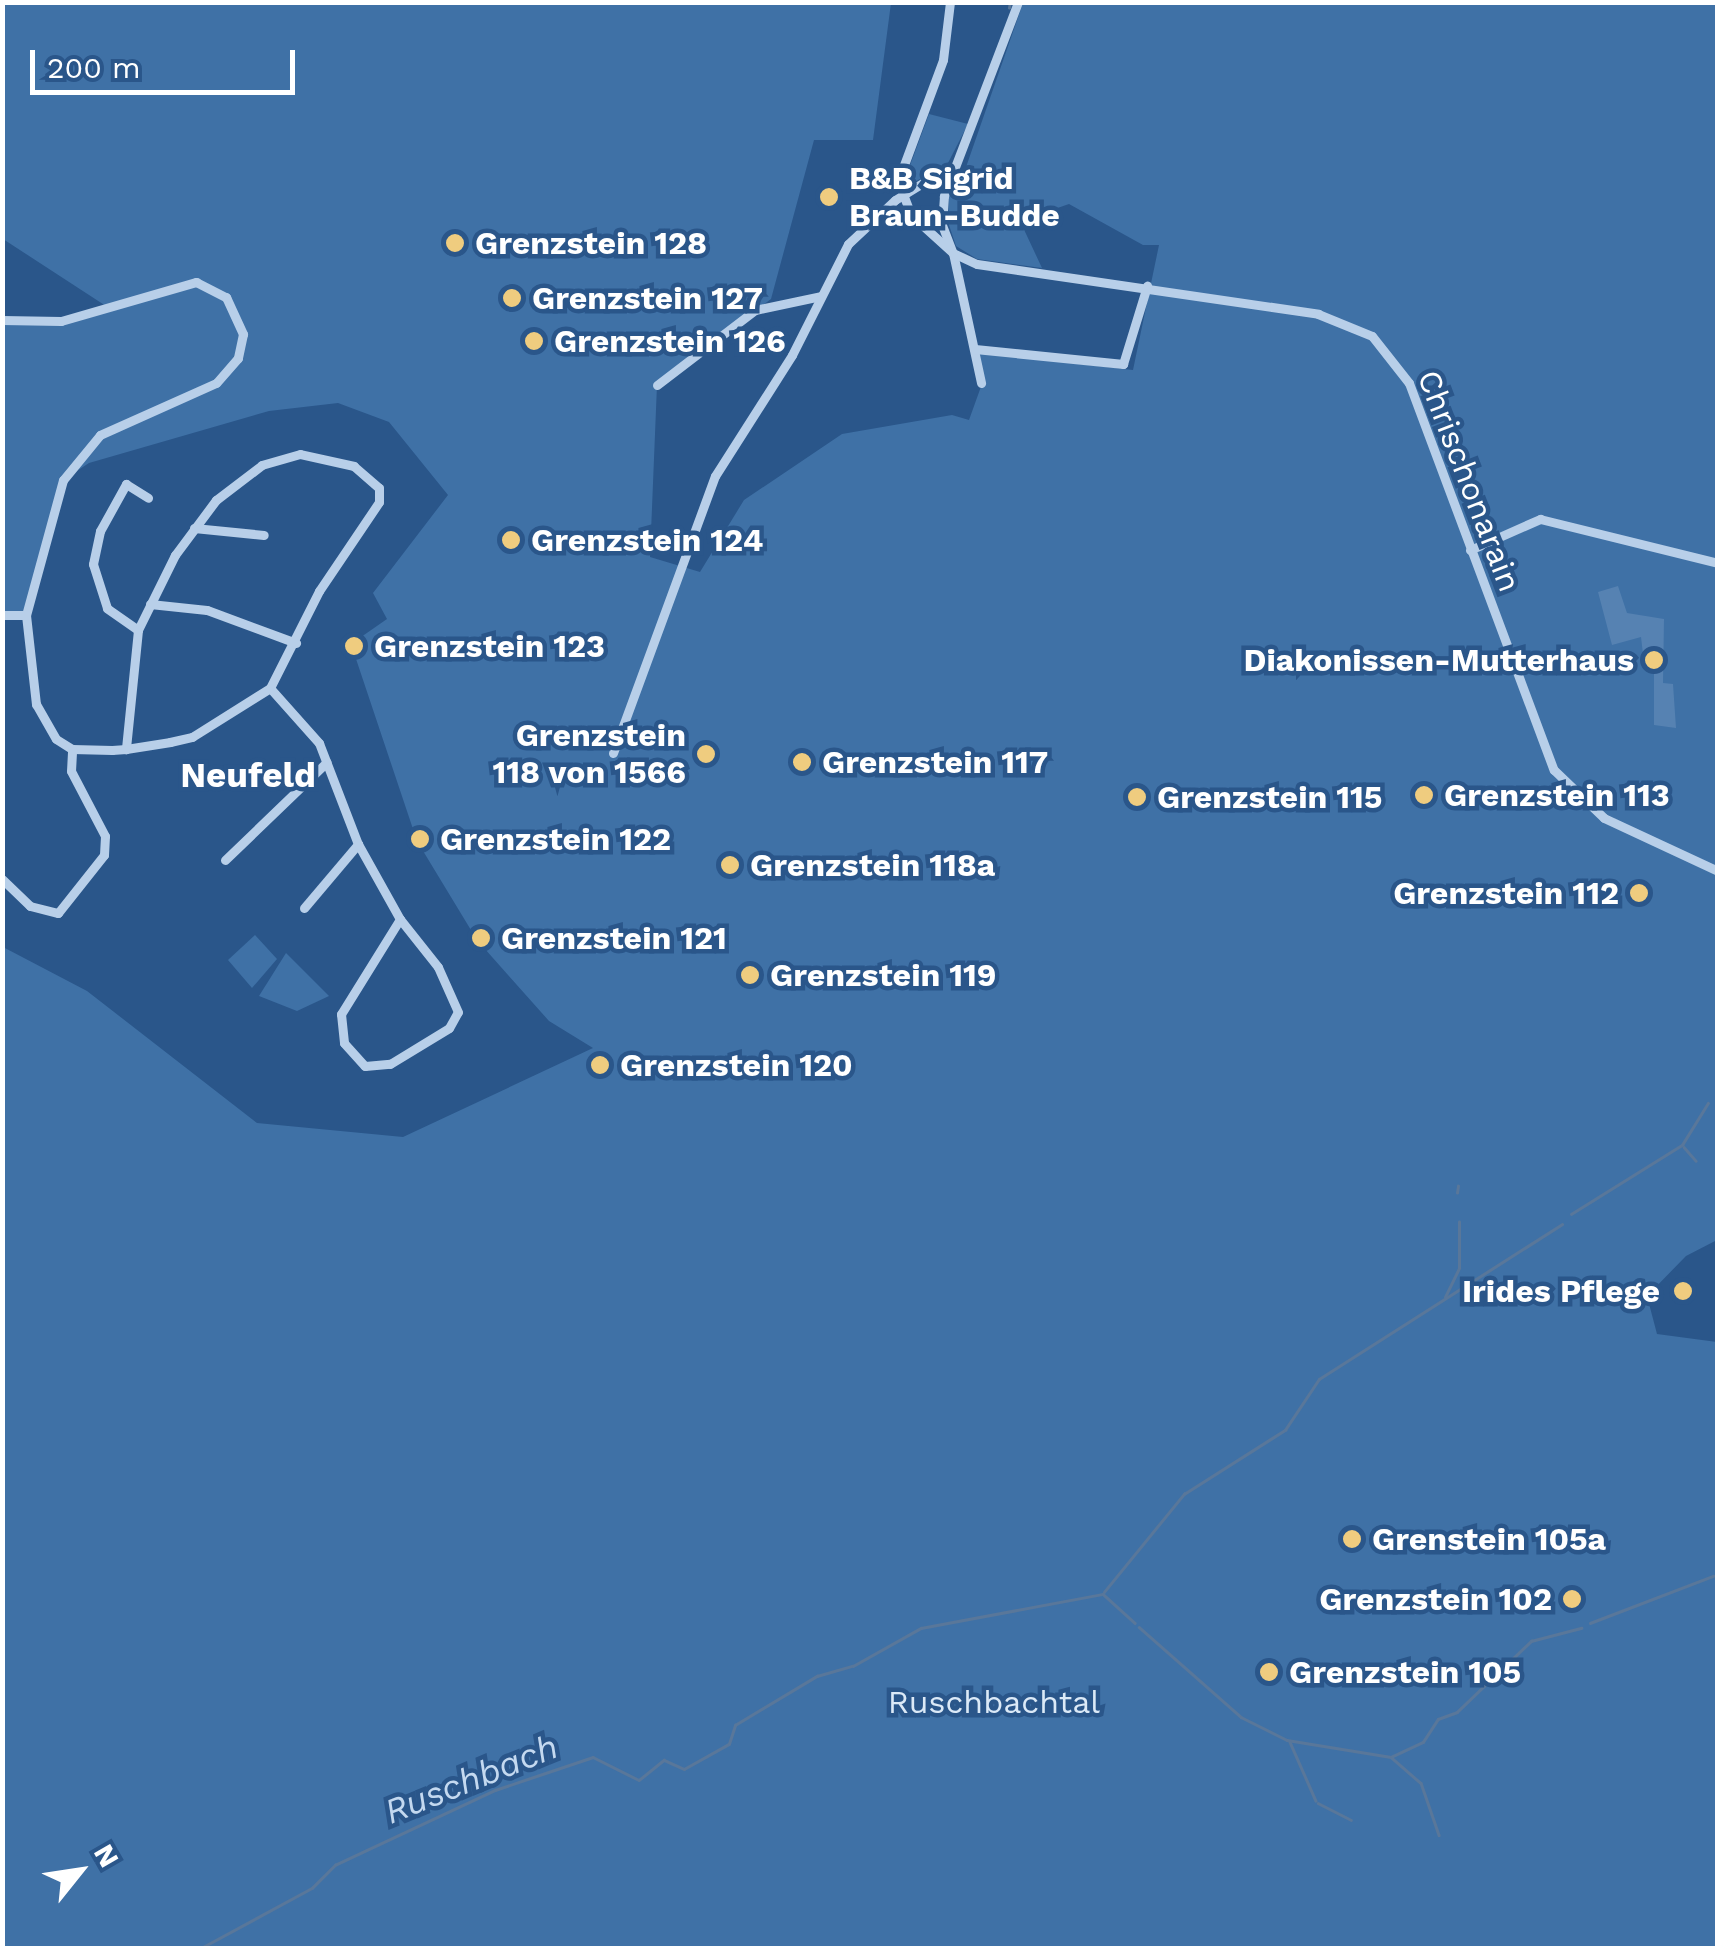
<!DOCTYPE html>
<style>
body{margin:0}
#map{position:relative;width:1720px;height:1951px;overflow:hidden;background:#2a568a;font-family:"Work Sans",sans-serif}
div>[style]{position:absolute}
.green>*{inset:0;background:#3f71a6}
.stream>*{height:2.5px;margin:-1.25px;padding:0 1.25px;transform-origin:1.25px;border-radius:1.25px;background:#59779a}
.building>*{inset:0;background:#5682b2}
.minor>*{height:9px;margin:-4.5px;padding:0 4.5px;transform-origin:4.5px;border-radius:4.5px;background:#b8cfe9}
.dots>*{width:28px;height:28px;translate:-50% -50%;box-sizing:border-box;border:5px solid #2a568a;border-radius:50%}
span{translate:-50% -50%;white-space:nowrap;text-align:center;line-height:1.15;-webkit-text-stroke:9px #2a568a;paint-order:stroke}
.poi-label{font-size:32px;color:#fff;font-weight:700}
.left{translate:0 -50%;text-align:left}
.right{translate:-100% -50%;text-align:right}
.street-label{font-size:32px;color:#fff}
.park-label{font-size:32px;color:#dbe9f7}
.neighbourhood-label{font-size:35px;color:#fff;font-weight:700}
.water-label{font-size:35px;color:#c4d9f0;font-style:italic}
.frame{position:absolute;inset:0;border:5px solid #fff;pointer-events:none}
.north{position:absolute;left:30px;top:1821px;width:100px;height:100px;-webkit-text-stroke:8px #2a568a;paint-order:stroke;rotate:60deg;font-size:28px;font-weight:700;line-height:40px;text-align:center;color:#fff}
.north::after{content:'';display:block;margin:auto;width:35px;height:45px;background:#fff;clip-path:polygon(50% 0,100% 100%,50% 72%,0 100%)}
.scale{position:absolute;left:30px;top:50px;width:265px;height:45px;box-sizing:border-box;border:5px solid #fff;border-top:0;padding-left:12px;font-size:30px;line-height:35px;white-space:nowrap;color:#fff;-webkit-text-stroke:8px #2a568a;paint-order:stroke}
</style>
<div id="map">
<div class="green">
<div style="clip-path:polygon(2px 3px,891px 3px,873px 140px,814px 140px,771px 299px,657px 385px,650px 557px,700px 572px,744px 500px,842px 434px,952px 415px,969px 420px,983px 381px,979px 353px,1133px 370px,1159px 245px,1143px 245px,1069px 204px,1020px 221px,1042px 268px,977px 259px,956px 246px,948px 222px,949px 197px,965px 170px,1023px 3px,1717px 3px,1717px 1240px,1686px 1256px,1647px 1296px,1657px 1334px,1717px 1342px,1717px 1948px,3px 1948px,3px 947px,87px 991px,257px 1123px,403px 1137px,593px 1048px,549px 1021px,477px 940px,417px 841px,351px 644px,387px 619px,373px 593px,448px 495px,389px 422px,338px 403px,269px 411px,89px 463px,63px 480px,26px 615px,3px 615px,3px 320px,41px 322px,109px 308px,3px 239px)"></div>
<div style="clip-path:polygon(929px 114px,968px 124px,948px 163px,911px 184px,905px 179px)"></div>
<div style="clip-path:polygon(255px 935px,277px 959px,252px 988px,228px 960px)"></div>
<div style="clip-path:polygon(286px 953px,329px 996px,297px 1011px,259px 996px)"></div>
</div>
<div class="stream">
<div style="left:1009px;top:8px;width:6px;rotate:-81deg"></div>
<div style="left:1684px;top:1147px;width:18px;rotate:49deg"></div>
<div style="left:1457px;top:1193px;width:7px;rotate:-82deg"></div>
<div style="left:1571px;top:1214px;width:131px;rotate:-31.9deg"></div>
<div style="left:1682px;top:1145px;width:49px;rotate:-58.2deg"></div>
<div style="left:1445px;top:1297px;width:32px;rotate:-64deg"></div>
<div style="left:1459px;top:1268px;width:46px;rotate:-90deg"></div>
<div style="left:1104px;top:1592px;width:127px;rotate:-50.8deg"></div>
<div style="left:1184px;top:1494px;width:120px;rotate:-32.4deg"></div>
<div style="left:1285px;top:1430px;width:61px;rotate:-56.3deg"></div>
<div style="left:1319px;top:1379px;width:288px;rotate:-32.5deg"></div>
<div style="left:1590px;top:1623px;width:132px;rotate:-20.9deg"></div>
<div style="left:1139px;top:1627px;width:136px;rotate:41.4deg"></div>
<div style="left:1241px;top:1717px;width:51px;rotate:26.6deg"></div>
<div style="left:1287px;top:1740px;width:105px;rotate:9.3deg"></div>
<div style="left:1391px;top:1757px;width:35px;rotate:-25deg"></div>
<div style="left:1423px;top:1742px;width:27px;rotate:-57deg"></div>
<div style="left:1438px;top:1719px;width:20px;rotate:-20deg"></div>
<div style="left:1457px;top:1712px;width:103px;rotate:-43.8deg"></div>
<div style="left:1531px;top:1641px;width:52px;rotate:-14.6deg"></div>
<div style="left:1290px;top:1742px;width:64px;rotate:66.2deg"></div>
<div style="left:1392px;top:1758px;width:38px;rotate:41deg"></div>
<div style="left:1421px;top:1783px;width:55px;rotate:70.9deg"></div>
<div style="left:1318px;top:1803px;width:37px;rotate:27deg"></div>
<div style="left:201px;top:1948px;width:126px;rotate:-28.4deg"></div>
<div style="left:312px;top:1888px;width:33px;rotate:-45deg"></div>
<div style="left:335px;top:1865px;width:177px;rotate:-25.1deg"></div>
<div style="left:495px;top:1790px;width:103px;rotate:-18.6deg"></div>
<div style="left:593px;top:1757px;width:51px;rotate:26.6deg"></div>
<div style="left:639px;top:1780px;width:32px;rotate:-39deg"></div>
<div style="left:664px;top:1760px;width:22px;rotate:24deg"></div>
<div style="left:684px;top:1769px;width:51px;rotate:-29.1deg"></div>
<div style="left:729px;top:1744px;width:20px;rotate:-72deg"></div>
<div style="left:735px;top:1725px;width:96px;rotate:-30.9deg"></div>
<div style="left:817px;top:1676px;width:37px;rotate:-16deg"></div>
<div style="left:853px;top:1666px;width:78px;rotate:-29.2deg"></div>
<div style="left:921px;top:1628px;width:185px;rotate:-10.6deg"></div>
<div style="left:1103px;top:1594px;width:43px;rotate:42.2deg"></div>
</div>
<div class="building">
<div style="clip-path:polygon(1618px 586px,1627px 613px,1664px 619px,1663px 683px,1673px 684px,1676px 728px,1654px 725px,1654px 671px,1645px 671px,1641px 637px,1612px 645px,1598px 592px)"></div>
</div>
<div class="minor">
<div style="left:950px;top:2px;width:58px;rotate:96.9deg"></div>
<div style="left:943px;top:60px;width:129px;rotate:110.4deg"></div>
<div style="left:898px;top:181px;width:36px;rotate:69deg"></div>
<div style="left:911px;top:215px;width:57px;rotate:42.1deg"></div>
<div style="left:953px;top:253px;width:133px;rotate:77.8deg"></div>
<div style="left:1018px;top:2px;width:208px;rotate:110.9deg"></div>
<div style="left:944px;top:196px;width:29px;rotate:94deg"></div>
<div style="left:942px;top:225px;width:30px;rotate:69deg"></div>
<div style="left:953px;top:253px;width:26px;rotate:25deg"></div>
<div style="left:977px;top:264px;width:345px;rotate:8.3deg"></div>
<div style="left:1318px;top:314px;width:58px;rotate:22.2deg"></div>
<div style="left:1372px;top:336px;width:60px;rotate:51.8deg"></div>
<div style="left:1409px;top:383px;width:413px;rotate:69.5deg"></div>
<div style="left:1554px;top:770px;width:69px;rotate:43.8deg"></div>
<div style="left:1604px;top:818px;width:126px;rotate:24.9deg"></div>
<div style="left:2px;top:320px;width:59px;rotate:1deg"></div>
<div style="left:61px;top:321px;width:141px;rotate:-16.1deg"></div>
<div style="left:196px;top:282px;width:34px;rotate:27deg"></div>
<div style="left:226px;top:297px;width:41px;rotate:65.3deg"></div>
<div style="left:243px;top:334px;width:25px;rotate:102deg"></div>
<div style="left:238px;top:358px;width:33px;rotate:131deg"></div>
<div style="left:216px;top:383px;width:127px;rotate:155.9deg"></div>
<div style="left:100px;top:435px;width:58px;rotate:129.4deg"></div>
<div style="left:63px;top:480px;width:140px;rotate:105.3deg"></div>
<div style="left:26px;top:615px;width:90px;rotate:83.6deg"></div>
<div style="left:36px;top:704px;width:40px;rotate:60.3deg"></div>
<div style="left:56px;top:739px;width:19px;rotate:32deg"></div>
<div style="left:72px;top:749px;width:40px;rotate:1.4deg"></div>
<div style="left:112px;top:750px;width:14px;rotate:-4deg"></div>
<div style="left:126px;top:749px;width:45px;rotate:-9deg"></div>
<div style="left:170px;top:742px;width:23px;rotate:-13deg"></div>
<div style="left:192px;top:737px;width:92px;rotate:-32.1deg"></div>
<div style="left:270px;top:688px;width:109px;rotate:-63.2deg"></div>
<div style="left:319px;top:591px;width:107px;rotate:-56deg"></div>
<div style="left:379px;top:502px;width:14px;rotate:-90deg"></div>
<div style="left:379px;top:488px;width:33px;rotate:-139deg"></div>
<div style="left:354px;top:466px;width:55px;rotate:-167.5deg"></div>
<div style="left:300px;top:454px;width:40px;rotate:164deg"></div>
<div style="left:262px;top:465px;width:58px;rotate:142.7deg"></div>
<div style="left:216px;top:500px;width:69px;rotate:126.7deg"></div>
<div style="left:175px;top:555px;width:84px;rotate:116.3deg"></div>
<div style="left:138px;top:630px;width:120px;rotate:95.8deg"></div>
<div style="left:975px;top:349px;width:149px;rotate:5.8deg"></div>
<div style="left:1123px;top:364px;width:82px;rotate:-72.9deg"></div>
<div style="left:657px;top:385px;width:123px;rotate:-37.4deg"></div>
<div style="left:755px;top:310px;width:67px;rotate:-12deg"></div>
<div style="left:194px;top:528px;width:70px;rotate:5.7deg"></div>
<div style="left:1470px;top:550px;width:77px;rotate:-23.9deg"></div>
<div style="left:1540px;top:519px;width:183px;rotate:13.9deg"></div>
<div style="left:150px;top:604px;width:57px;rotate:6deg"></div>
<div style="left:207px;top:610px;width:95px;rotate:20.3deg"></div>
<div style="left:2px;top:615px;width:24px"></div>
<div style="left:138px;top:630px;width:38px;rotate:-145deg"></div>
<div style="left:107px;top:608px;width:46px;rotate:-107.7deg"></div>
<div style="left:93px;top:564px;width:34px;rotate:-78deg"></div>
<div style="left:100px;top:531px;width:54px;rotate:-61deg"></div>
<div style="left:126px;top:484px;width:26px;rotate:32deg"></div>
<div style="left:270px;top:688px;width:74px;rotate:48.3deg"></div>
<div style="left:319px;top:743px;width:108px;rotate:68.9deg"></div>
<div style="left:358px;top:844px;width:86px;rotate:60.8deg"></div>
<div style="left:400px;top:919px;width:112px;rotate:121.8deg"></div>
<div style="left:341px;top:1014px;width:29px;rotate:84deg"></div>
<div style="left:344px;top:1043px;width:31px;rotate:48deg"></div>
<div style="left:365px;top:1066px;width:25px;rotate:-5deg"></div>
<div style="left:390px;top:1064px;width:69px;rotate:-31.4deg"></div>
<div style="left:449px;top:1028px;width:18px;rotate:-61deg"></div>
<div style="left:458px;top:1012px;width:49px;rotate:-114deg"></div>
<div style="left:438px;top:967px;width:61px;rotate:-128.4deg"></div>
<div style="left:613px;top:753px;width:295px;rotate:-69.8deg"></div>
<div style="left:715px;top:476px;width:143px;rotate:-57.5deg"></div>
<div style="left:792px;top:355px;width:124px;rotate:-63.2deg"></div>
<div style="left:848px;top:244px;width:64px;rotate:-43.1deg"></div>
<div style="left:895px;top:200px;width:55px;rotate:-31.7deg"></div>
<div style="left:942px;top:171px;width:10px;rotate:17deg"></div>
<div style="left:225px;top:860px;width:141px;rotate:-43.9deg"></div>
<div style="left:2px;top:879px;width:39px;rotate:44deg"></div>
<div style="left:30px;top:906px;width:29px;rotate:14deg"></div>
<div style="left:58px;top:913px;width:74px;rotate:-51.6deg"></div>
<div style="left:104px;top:855px;width:19px;rotate:-87deg"></div>
<div style="left:105px;top:836px;width:73px;rotate:-117.6deg"></div>
<div style="left:71px;top:771px;width:22px;rotate:-87deg"></div>
<div style="left:304px;top:908px;width:84px;rotate:-49.8deg"></div>
</div>
<div class="dots">
<div style="left:829px;top:197px;background:#efcc7f"></div>
<div style="left:455px;top:243px;background:#efcc7f"></div>
<div style="left:512px;top:298px;background:#efcc7f"></div>
<div style="left:534px;top:341px;background:#efcc7f"></div>
<div style="left:511px;top:540px;background:#efcc7f"></div>
<div style="left:354px;top:646px;background:#efcc7f"></div>
<div style="left:1654px;top:660px;background:#efcc7f"></div>
<div style="left:706px;top:754px;background:#efcc7f"></div>
<div style="left:802px;top:762px;background:#efcc7f"></div>
<div style="left:1424px;top:795px;background:#efcc7f"></div>
<div style="left:1137px;top:797px;background:#efcc7f"></div>
<div style="left:420px;top:839px;background:#efcc7f"></div>
<div style="left:730px;top:865px;background:#efcc7f"></div>
<div style="left:1639px;top:893px;background:#efcc7f"></div>
<div style="left:481px;top:938px;background:#efcc7f"></div>
<div style="left:750px;top:975px;background:#efcc7f"></div>
<div style="left:600px;top:1065px;background:#efcc7f"></div>
<div style="left:1683px;top:1291px;background:#efcc7f"></div>
<div style="left:1352px;top:1539px;background:#efcc7f"></div>
<div style="left:1572px;top:1599px;background:#efcc7f"></div>
<div style="left:1269px;top:1672px;background:#efcc7f"></div>
</div>
<div class="poi-label">
<span class="left" style="left:849px;top:197px">B&amp;B Sigrid<br>Braun-Budde</span>
<span class="left" style="left:475px;top:243px">Grenzstein 128</span>
<span class="left" style="left:532px;top:298px">Grenzstein 127</span>
<span class="left" style="left:554px;top:341px">Grenzstein 126</span>
<span class="left" style="left:531px;top:540px">Grenzstein 124</span>
<span class="left" style="left:374px;top:646px">Grenzstein 123</span>
<span class="right" style="left:1634px;top:660px">Diakonissen-Mutterhaus</span>
<span class="right" style="left:686px;top:754px">Grenzstein<br>118 von 1566</span>
<span class="left" style="left:822px;top:762px">Grenzstein 117</span>
<span class="left" style="left:1444px;top:795px">Grenzstein 113</span>
<span class="left" style="left:1157px;top:797px">Grenzstein 115</span>
<span class="left" style="left:440px;top:839px">Grenzstein 122</span>
<span class="left" style="left:750px;top:865px">Grenzstein 118a</span>
<span class="right" style="left:1619px;top:893px">Grenzstein 112</span>
<span class="left" style="left:501px;top:938px">Grenzstein 121</span>
<span class="left" style="left:770px;top:975px">Grenzstein 119</span>
<span class="left" style="left:620px;top:1065px">Grenzstein 120</span>
<span class="right" style="left:1660px;top:1291px">Irides Pflege</span>
<span class="left" style="left:1372px;top:1539px">Grenstein 105a</span>
<span class="right" style="left:1552px;top:1599px">Grenzstein 102</span>
<span class="left" style="left:1289px;top:1672px">Grenzstein 105</span>
</div>
<div class="street-label">
<span style="left:1469px;top:481px;rotate:69deg">Chrischonarain</span>
</div>
<div class="park-label">
<span style="left:994px;top:1702px">Ruschbachtal</span>
</div>
<div class="neighbourhood-label">
<span style="left:248px;top:775px">Neufeld</span>
</div>
<div class="water-label">
<span style="left:471px;top:1779px;rotate:-22deg">Ruschbach</span>
</div>
<div class="frame"></div>
<div class="north">N</div>
<div class="scale">200 m</div>
</div>
